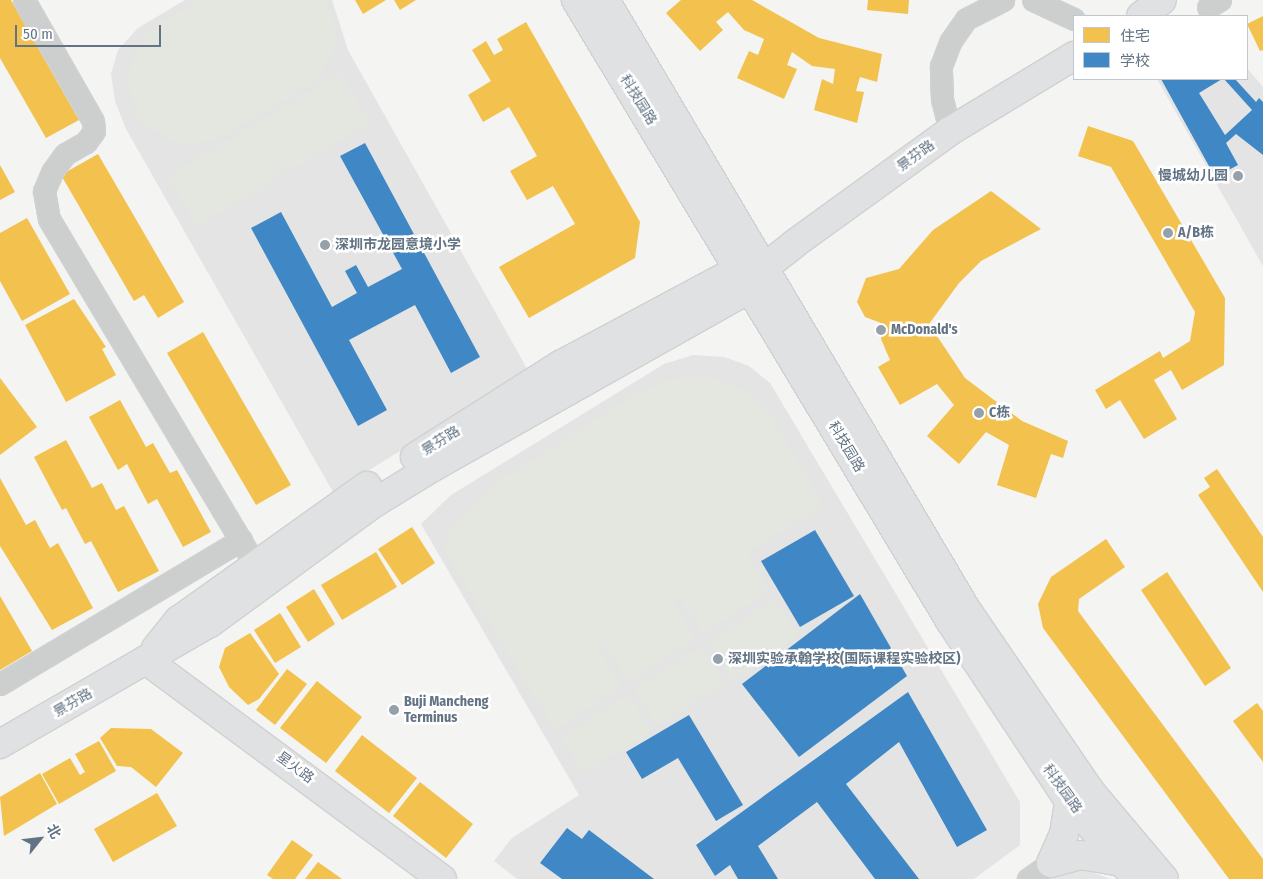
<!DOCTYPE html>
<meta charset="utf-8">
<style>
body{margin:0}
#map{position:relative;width:1263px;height:879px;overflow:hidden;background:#f4f4f2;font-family:"Fira Sans Condensed","Noto Sans SC",sans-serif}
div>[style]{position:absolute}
.built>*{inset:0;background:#e3e4e3}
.green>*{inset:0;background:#e3e7e0}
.homes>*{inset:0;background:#f2c14e}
.schools>*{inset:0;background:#3f88c5}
.roads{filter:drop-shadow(1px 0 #cfd1d2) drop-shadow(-1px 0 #cfd1d2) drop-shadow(0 1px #cfd1d2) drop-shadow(0 -1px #cfd1d2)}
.street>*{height:21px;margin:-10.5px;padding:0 10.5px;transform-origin:10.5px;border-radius:10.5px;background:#cdcfcf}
.secondary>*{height:28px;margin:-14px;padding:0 14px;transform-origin:14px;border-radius:14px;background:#e0e1e2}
.dots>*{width:14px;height:14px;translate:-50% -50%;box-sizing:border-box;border:2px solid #fff;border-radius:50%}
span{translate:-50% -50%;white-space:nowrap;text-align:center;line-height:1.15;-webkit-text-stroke:5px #fff;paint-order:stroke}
.street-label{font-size:14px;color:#627384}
.poi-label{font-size:14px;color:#627384;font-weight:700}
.right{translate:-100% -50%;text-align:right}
.left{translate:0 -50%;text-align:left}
.legend{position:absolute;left:1073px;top:15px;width:175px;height:65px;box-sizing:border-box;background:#fff;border:1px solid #c0c7ce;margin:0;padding:6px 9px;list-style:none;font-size:15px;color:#627384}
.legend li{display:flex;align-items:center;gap:10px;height:25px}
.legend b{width:25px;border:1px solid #c0c7ce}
.north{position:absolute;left:15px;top:814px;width:50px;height:50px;-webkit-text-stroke:4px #fff;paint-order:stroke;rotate:61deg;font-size:14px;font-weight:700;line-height:20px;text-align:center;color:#627384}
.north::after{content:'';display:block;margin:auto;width:18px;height:22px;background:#627384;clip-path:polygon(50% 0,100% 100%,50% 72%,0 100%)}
.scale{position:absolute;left:15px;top:25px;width:146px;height:22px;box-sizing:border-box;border:2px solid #627384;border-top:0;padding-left:6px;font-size:15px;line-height:18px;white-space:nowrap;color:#627384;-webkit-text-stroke:4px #fff;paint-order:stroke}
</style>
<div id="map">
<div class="built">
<div style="clip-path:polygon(185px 0,332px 0,348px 50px,529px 372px,333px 492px,126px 129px,115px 101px,111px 74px,118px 50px,138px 28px)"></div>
<div style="clip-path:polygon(1247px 68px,1263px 87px,1263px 266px,1157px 79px,1247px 79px)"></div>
<div style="clip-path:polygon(693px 355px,724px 357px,749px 366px,770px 383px,1020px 802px,1020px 845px,974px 879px,517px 879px,494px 861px,512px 838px,579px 795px,421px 524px,451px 495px,664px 364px)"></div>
<div style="clip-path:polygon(1082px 869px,1111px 879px,1050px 879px,1059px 872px)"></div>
</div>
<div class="green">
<div style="clip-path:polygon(199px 0,325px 0,335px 28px,335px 45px,330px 60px,310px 85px,215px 141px,179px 144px,146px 127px,135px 113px,127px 77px,140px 42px,157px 24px)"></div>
<div style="clip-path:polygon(340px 73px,370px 122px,284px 174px,254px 125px)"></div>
<div style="clip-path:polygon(253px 125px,282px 175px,197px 227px,167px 177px)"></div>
<div style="clip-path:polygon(709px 376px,752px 394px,769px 412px,823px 505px,747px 554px,770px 591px,703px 634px,679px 598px,673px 602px,696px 639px,629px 682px,605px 645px,599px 649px,622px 687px,555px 730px,443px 549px,448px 534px,489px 487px,640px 392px,665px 380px)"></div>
<div style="clip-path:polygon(775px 599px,799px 636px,732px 679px,708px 642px)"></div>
<div style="clip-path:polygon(701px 646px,725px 683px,658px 726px,634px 689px)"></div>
<div style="clip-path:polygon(628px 694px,652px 731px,584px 774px,561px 737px)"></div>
</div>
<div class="homes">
<div style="clip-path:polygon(0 0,11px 0,79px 120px,46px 138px,0 58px)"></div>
<div style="clip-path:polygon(355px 0,386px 0,363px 14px)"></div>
<div style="clip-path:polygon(394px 0,416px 0,400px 10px)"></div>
<div style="clip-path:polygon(681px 0,752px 0,819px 38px,882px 54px,877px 82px,860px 77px,856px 91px,864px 92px,857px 123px,814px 110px,822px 79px,833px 84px,835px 69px,812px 66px,792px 52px,787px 65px,797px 69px,784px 99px,737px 78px,749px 51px,758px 55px,764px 39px,744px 30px,728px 12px,716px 22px,723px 30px,700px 51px,666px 13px)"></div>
<div style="clip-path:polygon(868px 0,909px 0,908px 14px,867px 10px)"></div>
<div style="clip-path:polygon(1263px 16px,1263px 50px,1260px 51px,1247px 24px)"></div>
<div style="clip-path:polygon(526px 22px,640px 222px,635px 258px,529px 318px,499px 267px,575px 224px,553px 186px,527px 200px,510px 171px,537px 156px,509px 107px,483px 122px,468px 95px,491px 81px,472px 50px,486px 41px,494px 55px,503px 50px,497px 39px)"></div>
<div style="clip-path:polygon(1088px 126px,1133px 141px,1225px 298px,1224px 365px,1182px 390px,1171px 370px,1154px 380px,1177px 419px,1144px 439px,1120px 400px,1106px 409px,1095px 390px,1160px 351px,1163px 358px,1190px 341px,1195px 312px,1111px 167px,1078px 156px)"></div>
<div style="clip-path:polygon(98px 154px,184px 302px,158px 318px,144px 295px,134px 301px,61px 175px)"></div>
<div style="clip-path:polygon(0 165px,15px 192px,0 200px)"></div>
<div style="clip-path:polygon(991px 191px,1041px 229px,981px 261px,959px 283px,929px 324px,965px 378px,1022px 421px,1068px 441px,1063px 458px,1051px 454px,1036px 498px,997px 485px,1009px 445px,986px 432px,959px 464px,927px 436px,954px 405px,937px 384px,900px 405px,878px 367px,890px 360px,881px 339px,881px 323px,865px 317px,857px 302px,866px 278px,899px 269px,933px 230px)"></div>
<div style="clip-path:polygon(27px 218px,70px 294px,22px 321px,0 281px,0 233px)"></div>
<div style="clip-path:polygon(74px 299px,106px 347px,102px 349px,116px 375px,66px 402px,25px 325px)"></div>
<div style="clip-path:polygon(203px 332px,291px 485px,256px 505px,167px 353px)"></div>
<div style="clip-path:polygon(0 378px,37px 427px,0 455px)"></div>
<div style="clip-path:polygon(120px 400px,146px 447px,153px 443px,170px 473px,177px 470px,211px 532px,183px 547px,157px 499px,148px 504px,127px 464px,118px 470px,89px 417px)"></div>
<div style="clip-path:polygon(66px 440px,92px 488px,102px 483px,116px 510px,124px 506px,159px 571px,118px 592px,91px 541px,85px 544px,66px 508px,62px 510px,34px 457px)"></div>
<div style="clip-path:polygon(1217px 469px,1263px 537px,1263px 592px,1198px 495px,1210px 487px,1204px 478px)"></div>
<div style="clip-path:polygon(0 478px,26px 525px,35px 520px,50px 548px,58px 543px,93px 608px,52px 630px,0 546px)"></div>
<div style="clip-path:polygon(412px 527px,435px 563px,402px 585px,378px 549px)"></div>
<div style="clip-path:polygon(1106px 539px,1125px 567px,1079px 599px,1078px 611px,1263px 859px,1263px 879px,1229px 879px,1043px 628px,1038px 604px,1051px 577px)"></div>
<div style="clip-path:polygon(376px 552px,397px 587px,342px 620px,321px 585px)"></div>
<div style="clip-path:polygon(1167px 572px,1231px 668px,1205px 686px,1141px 590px)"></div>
<div style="clip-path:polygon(314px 589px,335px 624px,308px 642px,286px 607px)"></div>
<div style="clip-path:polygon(0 596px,32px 651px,0 670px)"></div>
<div style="clip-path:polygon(280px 613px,301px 647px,275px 663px,254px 630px)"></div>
<div style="clip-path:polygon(250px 633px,279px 674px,259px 699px,248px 705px,229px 687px,219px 667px,225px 648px)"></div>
<div style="clip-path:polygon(287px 669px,307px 684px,275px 725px,256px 710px)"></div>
<div style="clip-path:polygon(317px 681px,362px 717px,326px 763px,280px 728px)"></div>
<div style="clip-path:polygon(1257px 703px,1263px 711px,1263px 762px,1233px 721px)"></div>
<div style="clip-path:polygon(111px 728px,151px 729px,183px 753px,156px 787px,131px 767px,117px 766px,100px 738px)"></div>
<div style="clip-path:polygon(362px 735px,417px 778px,389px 813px,335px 771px)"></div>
<div style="clip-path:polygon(99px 741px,116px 771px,59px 804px,42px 774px,70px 758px,80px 775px,85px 772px,75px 754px)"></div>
<div style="clip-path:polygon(40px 773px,57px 804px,4px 836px,0 797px)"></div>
<div style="clip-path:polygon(420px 782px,473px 824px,446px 858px,393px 816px)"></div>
<div style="clip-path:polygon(157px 793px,177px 826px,113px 862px,94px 829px)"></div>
<div style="clip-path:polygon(292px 840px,313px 855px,295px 879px,273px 879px,267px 875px)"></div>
<div style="clip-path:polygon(318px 862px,342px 879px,305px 879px)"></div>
</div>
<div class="schools">
<div style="clip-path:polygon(1161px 79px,1222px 79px,1199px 93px,1225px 135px,1252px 110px,1224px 79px,1235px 79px,1256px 102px,1259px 98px,1263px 102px,1263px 155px,1236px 134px,1226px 143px,1238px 165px,1215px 177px)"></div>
<div style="clip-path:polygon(365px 143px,480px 357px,451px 373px,415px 305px,349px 340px,387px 410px,358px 426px,251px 228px,281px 212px,332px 307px,357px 293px,345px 271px,356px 265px,368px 287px,402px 269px,340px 156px)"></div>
<div style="clip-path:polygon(815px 530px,854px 596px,800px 627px,761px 561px)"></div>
<div style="clip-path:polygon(860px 594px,907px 676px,799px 757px,742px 684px)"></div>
<div style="clip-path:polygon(908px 692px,987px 830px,957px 847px,899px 742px,846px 784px,919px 879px,875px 879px,817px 802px,758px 846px,778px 879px,738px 879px,730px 865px,715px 876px,696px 845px)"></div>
<div style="clip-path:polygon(689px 715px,743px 805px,716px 821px,678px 758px,642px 779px,626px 752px)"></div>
<div style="clip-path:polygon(567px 828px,582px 839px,589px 830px,654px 879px,562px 879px,540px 863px)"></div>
</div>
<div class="roads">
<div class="street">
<div style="left:24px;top:0;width:139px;rotate:60.3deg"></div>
<div style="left:93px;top:121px;width:10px;rotate:84deg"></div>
<div style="left:94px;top:131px;width:14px;rotate:126deg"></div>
<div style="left:86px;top:142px;width:24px;rotate:150deg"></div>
<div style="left:65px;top:154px;width:22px;rotate:126deg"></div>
<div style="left:52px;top:172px;width:21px;rotate:113deg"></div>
<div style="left:44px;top:191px;width:28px;rotate:80deg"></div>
<div style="left:49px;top:219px;width:403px;rotate:59.2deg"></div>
<div style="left:1033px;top:0;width:45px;rotate:24.9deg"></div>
<div style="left:1208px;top:7px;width:14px;rotate:-30deg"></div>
<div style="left:950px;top:131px;width:32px;rotate:-104deg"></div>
<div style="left:942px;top:100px;width:34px;rotate:-92deg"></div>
<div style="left:941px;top:66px;width:26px;rotate:-69deg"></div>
<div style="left:950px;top:42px;width:28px;rotate:-55deg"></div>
<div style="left:966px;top:19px;width:42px;rotate:-27.2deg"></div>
<div style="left:0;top:684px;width:281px;rotate:-30.9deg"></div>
<div style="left:1028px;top:879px;width:28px;rotate:-35deg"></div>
</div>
<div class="secondary">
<div style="left:576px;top:0;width:725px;rotate:58.94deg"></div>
<div style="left:950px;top:621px;width:216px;rotate:56.5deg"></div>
<div style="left:1069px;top:801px;width:103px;rotate:48.9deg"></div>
<div style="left:605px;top:0;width:708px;rotate:59.34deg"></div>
<div style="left:966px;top:609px;width:220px;rotate:55.7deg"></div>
<div style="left:1090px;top:791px;width:115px;rotate:49.9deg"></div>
<div style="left:1141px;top:16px;width:26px;rotate:-37deg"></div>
<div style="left:415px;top:457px;width:172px;rotate:-32.4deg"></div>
<div style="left:560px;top:365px;width:204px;rotate:-28.1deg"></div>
<div style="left:740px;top:269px;width:18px;rotate:-3deg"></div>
<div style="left:156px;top:648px;width:36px;rotate:-51deg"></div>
<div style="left:179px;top:620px;width:231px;rotate:-35.5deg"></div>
<div style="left:146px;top:660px;width:368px;rotate:36.5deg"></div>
<div style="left:0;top:744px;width:242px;rotate:-30deg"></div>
<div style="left:210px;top:623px;width:200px;rotate:-36.2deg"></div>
<div style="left:371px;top:505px;width:73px;rotate:-31.5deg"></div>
<div style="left:433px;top:467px;width:365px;rotate:-29.4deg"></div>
<div style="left:751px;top:288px;width:25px;rotate:-56deg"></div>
<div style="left:765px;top:267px;width:37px;rotate:-38deg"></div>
<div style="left:794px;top:244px;width:193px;rotate:-35.9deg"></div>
<div style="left:950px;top:131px;width:145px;rotate:-31.2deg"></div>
<div style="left:1051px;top:863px;width:31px;rotate:-15deg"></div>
<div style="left:1081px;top:855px;width:41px;rotate:9.9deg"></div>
<div style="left:1051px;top:863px;width:32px;rotate:-66deg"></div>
<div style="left:1064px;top:834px;width:33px;rotate:-81deg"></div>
</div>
</div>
<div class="dots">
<div style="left:1238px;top:176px;background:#95a0aa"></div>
<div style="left:1168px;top:233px;background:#95a0aa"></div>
<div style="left:325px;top:245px;background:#95a0aa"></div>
<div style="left:881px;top:330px;background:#95a0aa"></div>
<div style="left:979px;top:413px;background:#95a0aa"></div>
<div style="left:718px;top:659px;background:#95a0aa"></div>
<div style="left:394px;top:710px;background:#95a0aa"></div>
</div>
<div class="street-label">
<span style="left:638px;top:100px;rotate:58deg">科技园路</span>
<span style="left:916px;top:156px;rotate:-36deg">景芬路</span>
<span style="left:441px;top:441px;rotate:-32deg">景芬路</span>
<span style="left:846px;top:447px;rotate:59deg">科技园路</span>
<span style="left:73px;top:703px;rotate:-30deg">景芬路</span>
<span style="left:295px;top:768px;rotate:36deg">星火路</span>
<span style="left:1062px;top:789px;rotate:54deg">科技园路</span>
</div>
<div class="poi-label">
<span class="right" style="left:1228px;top:176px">慢城幼儿园</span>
<span class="left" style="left:1178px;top:233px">A/B栋</span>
<span class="left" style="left:335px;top:245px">深圳市龙园意境小学</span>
<span class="left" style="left:891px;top:330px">McDonald's</span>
<span class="left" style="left:989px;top:413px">C栋</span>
<span class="left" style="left:728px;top:659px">深圳实验承翰学校(国际课程实验校区)</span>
<span class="left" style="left:404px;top:710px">Buji Mancheng<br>Terminus</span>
</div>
<ul class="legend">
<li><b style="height:14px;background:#f2c14e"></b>住宅</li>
<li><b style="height:14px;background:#3f88c5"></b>学校</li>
</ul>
<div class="north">北</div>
<div class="scale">50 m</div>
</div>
